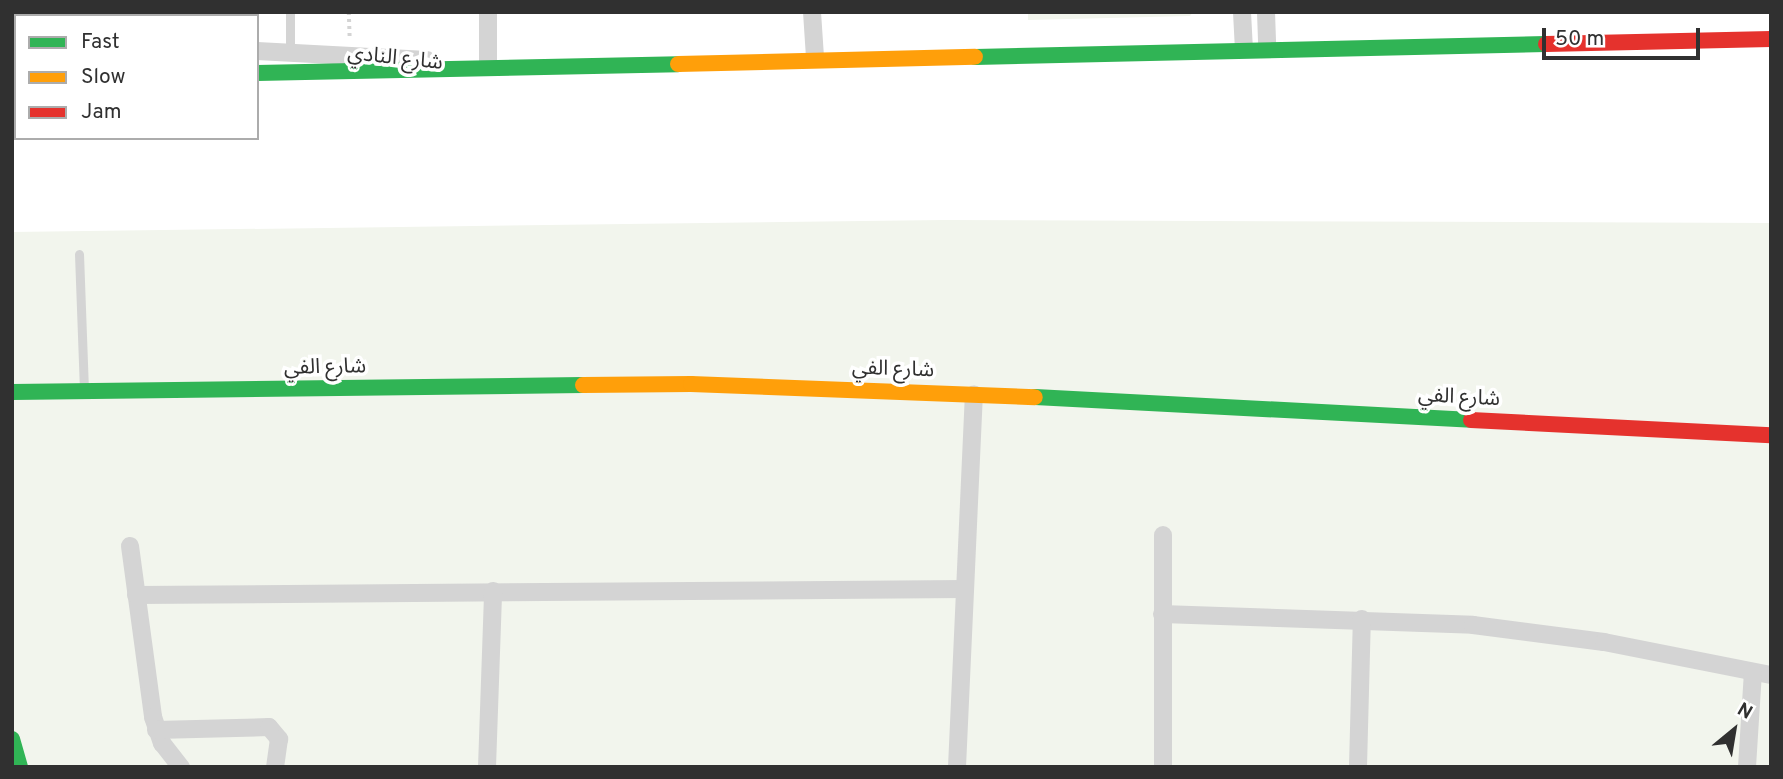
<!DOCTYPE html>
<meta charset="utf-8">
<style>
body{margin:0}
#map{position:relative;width:1783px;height:779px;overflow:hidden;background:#fff;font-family:Overpass,"Noto Sans Arabic",sans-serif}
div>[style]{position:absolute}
.green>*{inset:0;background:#f2f5ed}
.path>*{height:3.5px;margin-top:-1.75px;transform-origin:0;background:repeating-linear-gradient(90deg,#d4d4d4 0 3.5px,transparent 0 7px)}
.lane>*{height:9px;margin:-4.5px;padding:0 4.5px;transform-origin:4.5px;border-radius:4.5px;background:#d4d4d4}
.street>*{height:18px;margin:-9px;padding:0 9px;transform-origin:9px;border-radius:9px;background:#d4d4d4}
.fast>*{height:16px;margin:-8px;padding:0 8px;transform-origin:8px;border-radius:8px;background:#30b455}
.slow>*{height:16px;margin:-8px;padding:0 8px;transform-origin:8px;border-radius:8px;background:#ff9f0a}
.jam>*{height:16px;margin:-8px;padding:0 8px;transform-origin:8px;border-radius:8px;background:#e5322d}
span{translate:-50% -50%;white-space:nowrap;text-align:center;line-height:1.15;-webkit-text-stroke:7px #fff;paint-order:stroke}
.street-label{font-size:21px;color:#303030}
.frame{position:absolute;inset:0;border:14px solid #303030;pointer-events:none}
.legend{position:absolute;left:14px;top:14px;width:245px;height:126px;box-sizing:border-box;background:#fff;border:2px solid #acacac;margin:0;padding:9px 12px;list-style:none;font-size:21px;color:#303030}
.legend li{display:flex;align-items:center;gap:14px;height:35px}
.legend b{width:35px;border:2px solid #acacac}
.north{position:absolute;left:1699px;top:695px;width:70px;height:70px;-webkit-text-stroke:5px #fff;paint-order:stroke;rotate:30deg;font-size:19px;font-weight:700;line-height:28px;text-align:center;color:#303030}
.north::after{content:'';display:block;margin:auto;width:24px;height:32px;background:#303030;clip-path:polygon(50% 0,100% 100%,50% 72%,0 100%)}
.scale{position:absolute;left:1542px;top:28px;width:158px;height:32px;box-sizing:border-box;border:4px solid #303030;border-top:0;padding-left:9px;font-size:21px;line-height:24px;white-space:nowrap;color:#303030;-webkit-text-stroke:5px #fff;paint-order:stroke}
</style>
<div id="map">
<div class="green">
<div style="clip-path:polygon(1028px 12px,1193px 12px,1190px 16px,1028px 20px)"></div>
<div style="clip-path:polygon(944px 220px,1771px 223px,1771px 767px,12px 767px,12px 232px)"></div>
</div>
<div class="path">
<div style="left:349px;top:12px;width:26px;rotate:88deg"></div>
</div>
<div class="lane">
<div style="left:290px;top:12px;width:40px;rotate:90deg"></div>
<div style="left:216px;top:16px;width:4px;rotate:-76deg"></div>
<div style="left:79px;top:254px;width:136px;rotate:87.9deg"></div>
</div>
<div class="street">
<div style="left:488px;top:12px;width:53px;rotate:90deg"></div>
<div style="left:812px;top:12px;width:45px;rotate:86.2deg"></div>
<div style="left:1242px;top:12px;width:36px;rotate:87deg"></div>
<div style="left:1266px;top:12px;width:35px;rotate:88deg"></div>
<div style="left:12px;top:50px;width:4px"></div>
<div style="left:257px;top:51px;width:170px;rotate:3deg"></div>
<div style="left:12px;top:75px;width:4px"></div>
<div style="left:130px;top:546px;width:173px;rotate:82.3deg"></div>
<div style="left:153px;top:717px;width:28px;rotate:71deg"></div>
<div style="left:162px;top:743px;width:31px;rotate:52deg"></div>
<div style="left:136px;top:595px;width:829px;rotate:-0.41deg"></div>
<div style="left:1162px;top:614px;width:311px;rotate:2deg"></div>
<div style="left:1473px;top:625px;width:132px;rotate:7.4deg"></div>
<div style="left:1604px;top:642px;width:170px;rotate:11.2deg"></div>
<div style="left:156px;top:730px;width:113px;rotate:-1.5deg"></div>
<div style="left:269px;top:727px;width:16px;rotate:50deg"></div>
<div style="left:279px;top:739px;width:28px;rotate:98deg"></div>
<div style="left:487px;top:767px;width:176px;rotate:-88deg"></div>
<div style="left:957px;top:767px;width:373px;rotate:-87.4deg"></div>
<div style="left:1163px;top:767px;width:232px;rotate:-90deg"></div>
<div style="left:1358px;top:767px;width:148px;rotate:-88.5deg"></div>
<div style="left:1747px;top:767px;width:95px;rotate:-86.4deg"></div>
</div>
<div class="fast">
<div style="left:975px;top:57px;width:571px;rotate:-1.3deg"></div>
<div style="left:257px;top:73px;width:421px;rotate:-1.2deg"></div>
<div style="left:12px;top:392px;width:571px;rotate:-0.7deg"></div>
<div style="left:1035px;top:397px;width:437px;rotate:3deg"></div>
<div style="left:12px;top:739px;width:29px;rotate:74deg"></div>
</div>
<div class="slow">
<div style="left:678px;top:64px;width:297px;rotate:-1.4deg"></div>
<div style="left:583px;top:385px;width:108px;rotate:-0.5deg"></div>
<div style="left:691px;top:384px;width:344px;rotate:2.2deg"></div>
</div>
<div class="jam">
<div style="left:1546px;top:44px;width:225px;rotate:-1.3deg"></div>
<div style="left:1471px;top:420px;width:300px;rotate:2.9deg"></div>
</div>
<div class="street-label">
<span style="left:395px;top:59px;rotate:6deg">شارع النادي</span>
<span style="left:325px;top:368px;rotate:-1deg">شارع الفي</span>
<span style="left:893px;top:370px;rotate:2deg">شارع الفي</span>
<span style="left:1459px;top:398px;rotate:3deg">شارع الفي</span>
</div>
<div class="frame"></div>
<ul class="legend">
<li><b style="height:9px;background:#30b455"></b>Fast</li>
<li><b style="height:9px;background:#ff9f0a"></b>Slow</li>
<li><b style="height:9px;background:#e5322d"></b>Jam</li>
</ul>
<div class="north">N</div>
<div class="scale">50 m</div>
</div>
